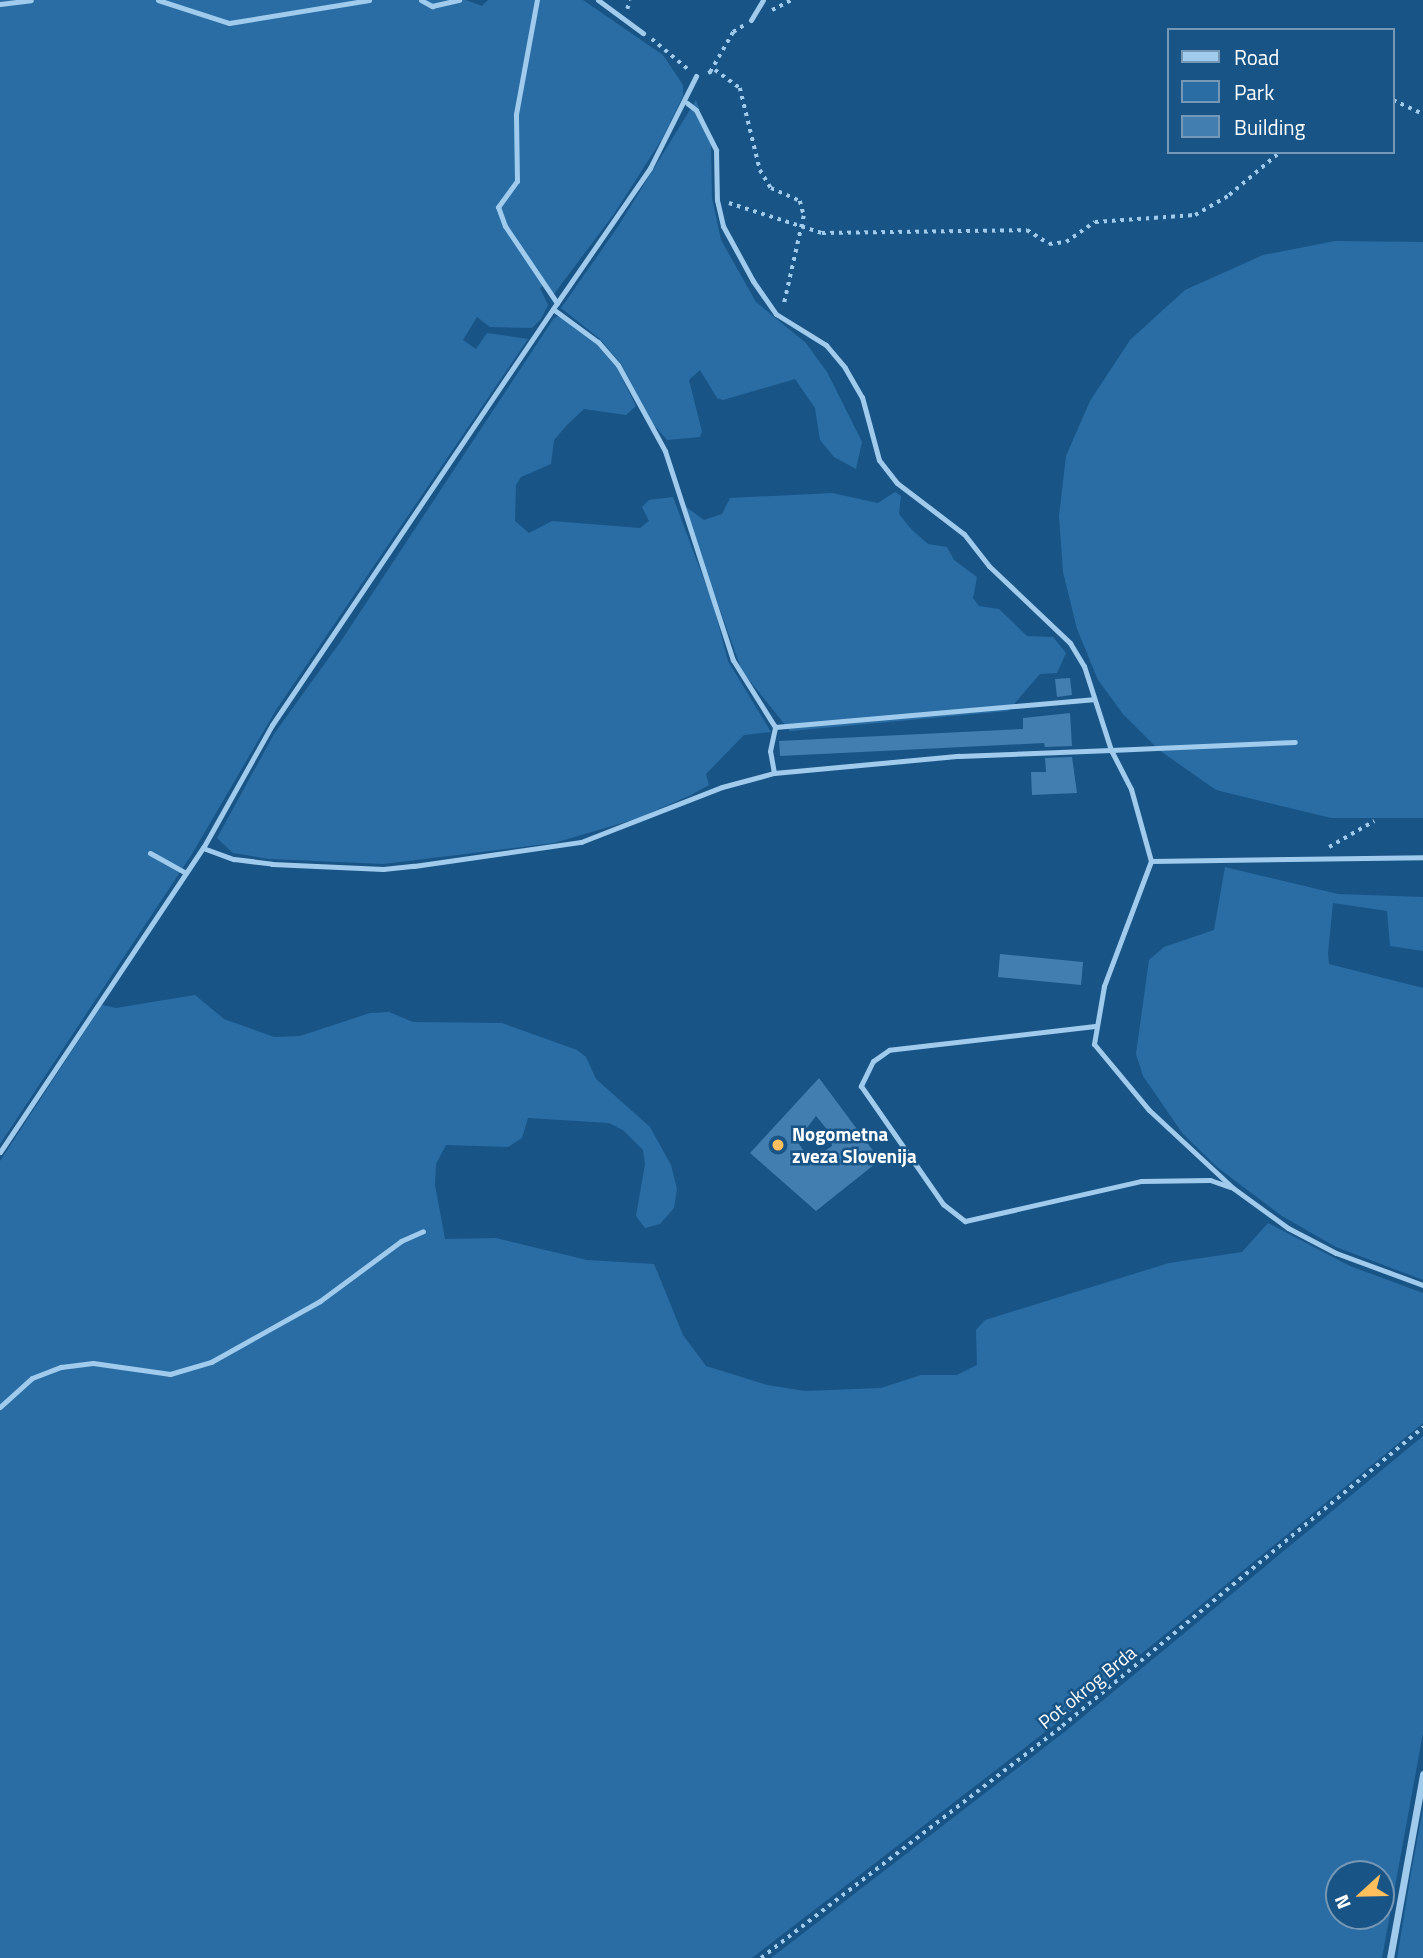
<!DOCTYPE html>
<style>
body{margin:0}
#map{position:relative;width:1423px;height:1958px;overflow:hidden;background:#195486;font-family:"Titillium Web",sans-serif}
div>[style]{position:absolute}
.green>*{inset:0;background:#296da4}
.building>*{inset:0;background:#427fb0}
.path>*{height:3.5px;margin-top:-1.75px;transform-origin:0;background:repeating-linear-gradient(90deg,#a0cbec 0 3.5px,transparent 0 8.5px)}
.service>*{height:5px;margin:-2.5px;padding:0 2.5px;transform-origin:2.5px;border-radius:2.5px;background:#a0cbec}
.minor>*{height:7px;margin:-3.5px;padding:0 3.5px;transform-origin:3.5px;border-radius:3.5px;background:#a0cbec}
.dots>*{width:19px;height:19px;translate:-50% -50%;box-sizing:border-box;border:4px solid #195486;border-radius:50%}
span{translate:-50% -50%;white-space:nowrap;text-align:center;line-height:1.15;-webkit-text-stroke:5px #195486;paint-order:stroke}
.poi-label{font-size:19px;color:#fff;font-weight:700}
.left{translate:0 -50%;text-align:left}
.street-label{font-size:19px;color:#fff}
.legend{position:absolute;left:1167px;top:28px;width:228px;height:126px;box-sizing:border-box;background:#195486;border:2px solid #7598b6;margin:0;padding:9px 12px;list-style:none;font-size:21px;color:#fff}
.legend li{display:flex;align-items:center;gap:14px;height:35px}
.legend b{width:35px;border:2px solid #7598b6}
.north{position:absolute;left:1325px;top:1860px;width:70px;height:70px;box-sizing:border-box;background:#195486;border:2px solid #7598b6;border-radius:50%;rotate:248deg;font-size:19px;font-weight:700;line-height:28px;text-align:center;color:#fff}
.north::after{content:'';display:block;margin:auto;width:24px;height:32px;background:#ffbf5c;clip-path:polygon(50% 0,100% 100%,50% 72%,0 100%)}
</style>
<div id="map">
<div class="green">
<div style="clip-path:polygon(0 0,466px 0,482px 6px,488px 0,583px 0,663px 55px,683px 85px,683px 96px,662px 139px,614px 214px,554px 294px,543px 286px,540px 288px,548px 305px,541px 319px,532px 328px,490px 327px,477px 317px,463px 340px,476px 349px,487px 333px,528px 339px,276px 710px,192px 854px,0 1144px)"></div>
<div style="clip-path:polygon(696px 100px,711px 143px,712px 198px,721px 240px,756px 302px,806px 343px,827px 372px,862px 442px,856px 469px,834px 457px,820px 440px,815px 408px,795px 379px,723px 400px,717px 398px,700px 370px,689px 380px,702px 432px,700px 437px,667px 440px,653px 424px,621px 364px,600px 339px,561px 308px,619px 225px)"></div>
<div style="clip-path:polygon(1335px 241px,1423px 242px,1423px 818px,1331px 818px,1216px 790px,1159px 750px,1123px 714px,1098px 680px,1077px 629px,1063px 572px,1059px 516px,1066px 456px,1090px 401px,1130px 340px,1185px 290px,1263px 255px)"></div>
<div style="clip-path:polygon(559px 316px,593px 341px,616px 366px,636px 406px,626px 415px,584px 409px,567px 425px,554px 440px,551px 464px,521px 477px,516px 485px,515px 521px,529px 533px,552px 521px,640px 528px,649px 521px,642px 507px,649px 500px,673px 497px,713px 604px,728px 661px,771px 732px,744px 735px,706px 774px,709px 785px,691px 795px,636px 819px,554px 843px,383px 864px,269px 859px,233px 853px,217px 838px,274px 734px,341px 641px,554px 318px)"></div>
<div style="clip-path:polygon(895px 492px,901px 496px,899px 514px,911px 529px,928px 544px,947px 547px,954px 560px,977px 577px,973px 598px,979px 606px,999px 609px,1027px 636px,1053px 637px,1066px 653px,1057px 673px,1040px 674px,1008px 711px,790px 731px,742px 671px,682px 504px,704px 520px,722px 514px,730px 498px,832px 493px,878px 503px)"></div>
<div style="clip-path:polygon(1225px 867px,1338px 894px,1423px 897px,1423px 951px,1390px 946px,1387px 911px,1333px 903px,1328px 953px,1329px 964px,1423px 988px,1423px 1280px,1336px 1247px,1282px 1216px,1217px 1167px,1183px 1134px,1143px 1076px,1136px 1054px,1149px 960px,1164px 947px,1214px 930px)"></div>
<div style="clip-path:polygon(195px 995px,224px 1019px,274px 1037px,300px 1036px,370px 1013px,389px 1012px,413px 1022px,502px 1023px,577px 1050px,586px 1057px,596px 1079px,650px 1127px,671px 1165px,677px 1189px,674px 1208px,660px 1224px,645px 1228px,636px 1216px,645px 1164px,643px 1150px,623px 1130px,609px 1123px,528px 1118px,522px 1138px,508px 1147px,446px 1145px,436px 1164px,435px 1185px,445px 1239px,496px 1238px,587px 1260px,654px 1264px,683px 1335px,706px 1366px,767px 1385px,805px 1391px,881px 1388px,921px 1375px,957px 1375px,977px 1365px,976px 1330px,985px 1320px,1169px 1263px,1242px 1252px,1268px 1223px,1350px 1266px,1423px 1293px,1423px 1423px,1062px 1719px,752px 1958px,0 1958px,0 1161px,102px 1005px,116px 1008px)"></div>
<div style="clip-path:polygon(evenodd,1423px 1436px,1423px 1733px,1382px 1958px,771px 1958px,1067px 1730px,1423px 1436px,1339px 1874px,1381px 1874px,1381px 1916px,1339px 1916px,1339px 1874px)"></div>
<div style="clip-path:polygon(1423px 1809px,1423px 1958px,1397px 1958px,1412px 1867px)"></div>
</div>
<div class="building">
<div style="clip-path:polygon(1070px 678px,1072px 695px,1057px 697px,1055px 679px)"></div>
<div style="clip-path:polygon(1070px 713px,1072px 746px,1045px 747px,1044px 743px,780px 756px,779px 741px,1023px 729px,1023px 718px)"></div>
<div style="clip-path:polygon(1072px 757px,1077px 793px,1032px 795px,1031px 772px,1046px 772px,1045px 758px)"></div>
<div style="clip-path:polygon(1000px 954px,1083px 962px,1081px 985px,998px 977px)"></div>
<div style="clip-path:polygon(evenodd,819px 1078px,880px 1160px,816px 1211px,750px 1153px,819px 1078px,816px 1116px,830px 1133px,832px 1146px,816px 1157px,807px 1156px,797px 1141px,816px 1116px)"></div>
</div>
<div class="path">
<div style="left:627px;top:9px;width:9px;rotate:-72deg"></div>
<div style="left:772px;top:10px;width:22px;rotate:-27deg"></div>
<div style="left:652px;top:39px;width:48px;rotate:40deg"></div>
<div style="left:710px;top:72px;width:46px;rotate:-60.1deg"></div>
<div style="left:733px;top:32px;width:13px;rotate:-32deg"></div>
<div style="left:708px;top:73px;width:8px;rotate:-23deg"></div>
<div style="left:715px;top:70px;width:31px;rotate:36deg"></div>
<div style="left:740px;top:88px;width:84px;rotate:76.3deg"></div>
<div style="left:760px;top:170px;width:21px;rotate:59deg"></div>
<div style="left:771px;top:188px;width:32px;rotate:24deg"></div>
<div style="left:800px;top:201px;width:16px;rotate:75deg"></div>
<div style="left:804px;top:216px;width:91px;rotate:102.7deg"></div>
<div style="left:1393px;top:100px;width:33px;rotate:25deg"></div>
<div style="left:729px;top:203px;width:98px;rotate:17.9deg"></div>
<div style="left:822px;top:233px;width:205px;rotate:-0.8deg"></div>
<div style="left:1027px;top:230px;width:26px;rotate:32deg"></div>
<div style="left:1049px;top:244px;width:17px;rotate:-7deg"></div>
<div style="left:1066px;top:242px;width:35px;rotate:-35deg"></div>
<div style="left:1095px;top:222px;width:100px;rotate:-4deg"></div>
<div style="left:1195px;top:215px;width:39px;rotate:-30deg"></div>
<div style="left:1229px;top:195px;width:67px;rotate:-40.1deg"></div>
<div style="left:1329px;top:847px;width:52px;rotate:-30deg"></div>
<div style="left:761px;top:1958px;width:380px;rotate:-37.6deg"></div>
<div style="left:1062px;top:1726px;width:469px;rotate:-39.6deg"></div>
</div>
<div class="service">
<div style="left:158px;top:0;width:75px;rotate:17.9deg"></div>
<div style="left:229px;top:23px;width:142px;rotate:-9.3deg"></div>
<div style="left:421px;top:0;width:13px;rotate:29deg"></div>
<div style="left:432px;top:6px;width:28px;rotate:-13deg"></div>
<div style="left:598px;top:0;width:56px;rotate:36.3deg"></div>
<div style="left:0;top:4px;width:31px;rotate:-7deg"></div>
<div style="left:751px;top:20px;width:23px;rotate:-59deg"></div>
<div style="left:687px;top:103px;width:11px;rotate:38deg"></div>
<div style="left:696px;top:110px;width:45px;rotate:63.4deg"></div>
<div style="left:716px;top:150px;width:50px;rotate:88.9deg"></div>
<div style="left:717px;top:200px;width:27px;rotate:77deg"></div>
<div style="left:723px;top:226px;width:63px;rotate:61.4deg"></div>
<div style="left:753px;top:281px;width:40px;rotate:55.1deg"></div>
<div style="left:776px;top:314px;width:59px;rotate:31.8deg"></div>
<div style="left:826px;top:345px;width:30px;rotate:50deg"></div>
<div style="left:845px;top:368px;width:34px;rotate:60deg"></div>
<div style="left:862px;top:397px;width:65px;rotate:74.9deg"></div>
<div style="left:879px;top:460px;width:29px;rotate:52deg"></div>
<div style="left:897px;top:483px;width:84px;rotate:37.3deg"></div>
<div style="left:964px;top:534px;width:41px;rotate:52deg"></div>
<div style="left:989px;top:566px;width:112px;rotate:43.5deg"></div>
<div style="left:1070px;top:643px;width:27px;rotate:59deg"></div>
<div style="left:1084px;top:666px;width:88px;rotate:72.2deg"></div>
<div style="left:1111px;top:750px;width:184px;rotate:-2.5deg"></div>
<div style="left:557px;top:303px;width:164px;rotate:-55.4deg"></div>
<div style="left:650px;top:168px;width:103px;rotate:-63.4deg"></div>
<div style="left:553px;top:309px;width:56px;rotate:36.3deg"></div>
<div style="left:598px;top:342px;width:30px;rotate:49deg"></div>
<div style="left:618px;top:365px;width:98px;rotate:61.3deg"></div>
<div style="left:665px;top:451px;width:220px;rotate:72deg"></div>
<div style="left:733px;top:660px;width:79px;rotate:57.9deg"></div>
<div style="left:775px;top:727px;width:319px;rotate:-5deg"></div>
<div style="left:774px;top:773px;width:22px;rotate:-100deg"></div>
<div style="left:770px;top:751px;width:25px;rotate:-78deg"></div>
<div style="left:203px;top:848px;width:33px;rotate:20deg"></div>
<div style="left:234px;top:859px;width:38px;rotate:7deg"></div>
<div style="left:272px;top:864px;width:111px;rotate:2.6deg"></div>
<div style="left:383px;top:869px;width:31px;rotate:-6deg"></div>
<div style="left:414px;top:866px;width:169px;rotate:-8.2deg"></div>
<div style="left:581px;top:842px;width:151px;rotate:-21.3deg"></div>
<div style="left:722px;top:787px;width:54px;rotate:-15.1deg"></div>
<div style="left:774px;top:773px;width:186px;rotate:-5.3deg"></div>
<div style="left:959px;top:756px;width:152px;rotate:-2.3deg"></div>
<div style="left:1111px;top:750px;width:44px;rotate:62.9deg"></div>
<div style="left:1131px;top:789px;width:75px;rotate:74.5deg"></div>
<div style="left:1151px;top:861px;width:134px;rotate:110.6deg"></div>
<div style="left:1104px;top:986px;width:59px;rotate:99.8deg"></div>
<div style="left:1094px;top:1044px;width:86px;rotate:50.2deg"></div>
<div style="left:1149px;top:1110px;width:115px;rotate:42.9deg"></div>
<div style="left:1233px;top:1188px;width:68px;rotate:36deg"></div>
<div style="left:1288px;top:1228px;width:54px;rotate:27.5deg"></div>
<div style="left:1336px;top:1253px;width:93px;rotate:20.2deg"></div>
<div style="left:150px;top:853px;width:41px;rotate:29.1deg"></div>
<div style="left:1151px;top:861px;width:272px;rotate:-0.8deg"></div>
<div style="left:1095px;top:1026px;width:207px;rotate:173.4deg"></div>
<div style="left:889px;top:1050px;width:19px;rotate:145deg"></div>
<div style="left:873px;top:1061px;width:28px;rotate:116deg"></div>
<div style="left:861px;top:1086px;width:144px;rotate:55.2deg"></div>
<div style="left:943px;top:1204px;width:28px;rotate:38deg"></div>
<div style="left:965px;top:1221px;width:180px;rotate:-12.8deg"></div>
<div style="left:1141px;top:1181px;width:69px;rotate:-0.8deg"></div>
<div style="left:1210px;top:1180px;width:21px;rotate:19deg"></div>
<div style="left:0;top:1152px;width:366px;rotate:-56.3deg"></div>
<div style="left:203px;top:848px;width:141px;rotate:-60.7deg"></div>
<div style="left:272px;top:725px;width:509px;rotate:-55.97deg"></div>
<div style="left:557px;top:303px;width:93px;rotate:-124deg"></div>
<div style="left:505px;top:226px;width:20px;rotate:-110deg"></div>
<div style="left:498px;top:207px;width:32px;rotate:-54deg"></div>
<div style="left:517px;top:181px;width:67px;rotate:-90.9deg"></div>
<div style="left:516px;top:114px;width:116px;rotate:-79.6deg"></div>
<div style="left:0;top:1407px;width:43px;rotate:-42.2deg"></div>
<div style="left:32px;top:1378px;width:31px;rotate:-21deg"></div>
<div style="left:61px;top:1367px;width:32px;rotate:-7deg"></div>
<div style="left:93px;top:1363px;width:78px;rotate:8.1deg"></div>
<div style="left:170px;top:1374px;width:43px;rotate:-16.3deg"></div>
<div style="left:211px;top:1362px;width:125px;rotate:-29.2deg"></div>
<div style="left:320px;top:1301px;width:101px;rotate:-36.5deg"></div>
<div style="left:401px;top:1241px;width:24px;rotate:-24deg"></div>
</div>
<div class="minor">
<div style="left:1390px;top:1958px;width:187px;rotate:-79.8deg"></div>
</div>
<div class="dots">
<div style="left:778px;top:1145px;background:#ffbf5c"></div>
</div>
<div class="poi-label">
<span class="left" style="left:792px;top:1145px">Nogometna<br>zveza Slovenija</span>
</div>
<div class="street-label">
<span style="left:1087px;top:1687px;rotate:-39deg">Pot okrog Brda</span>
</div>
<ul class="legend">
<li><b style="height:9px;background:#a0cbec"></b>Road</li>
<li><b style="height:19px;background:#296da4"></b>Park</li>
<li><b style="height:19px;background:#427fb0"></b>Building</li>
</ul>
<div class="north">N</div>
</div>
